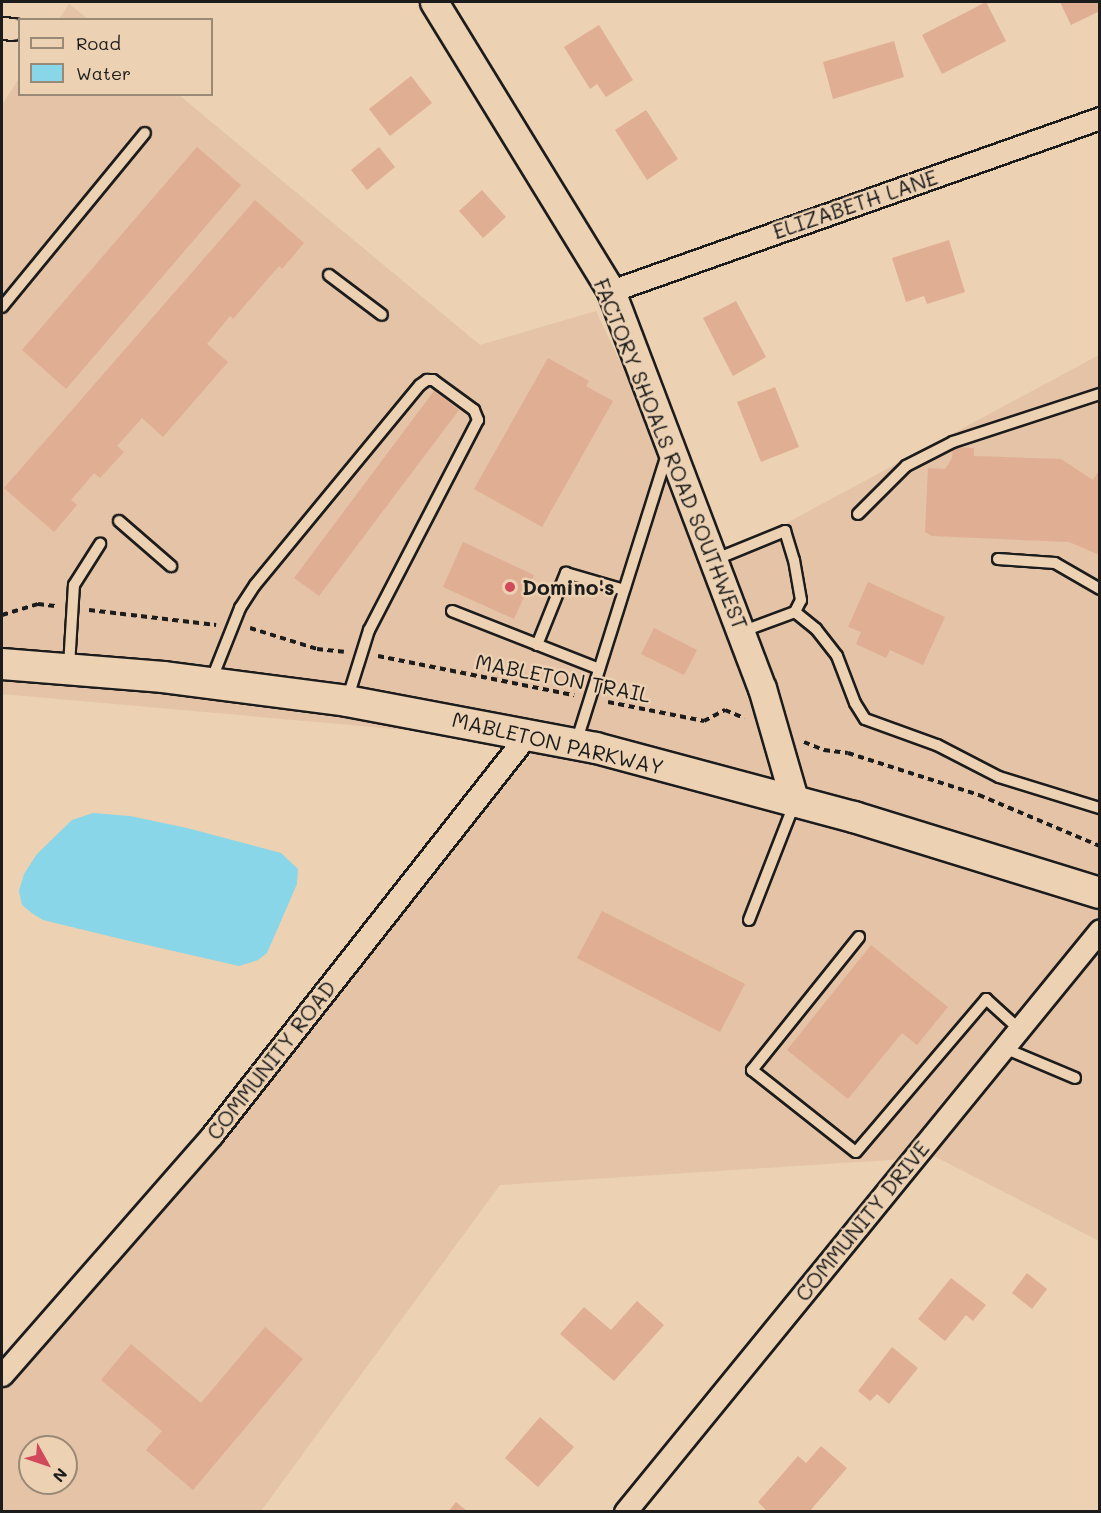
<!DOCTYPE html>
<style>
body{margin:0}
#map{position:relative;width:1101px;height:1513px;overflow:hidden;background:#ecd1b3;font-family:Mali,sans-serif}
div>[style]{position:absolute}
.built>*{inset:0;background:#e4c3a6}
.water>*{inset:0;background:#89d6e8}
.building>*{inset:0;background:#e0ae93}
.path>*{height:4px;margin-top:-2px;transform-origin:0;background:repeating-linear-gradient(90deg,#1c1c1c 0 6px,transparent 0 10.5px)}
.roads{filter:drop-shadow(2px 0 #1c1c1c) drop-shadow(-2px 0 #1c1c1c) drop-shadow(0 2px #1c1c1c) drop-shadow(0 -2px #1c1c1c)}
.service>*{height:10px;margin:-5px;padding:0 5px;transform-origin:5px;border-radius:5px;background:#ecd1b3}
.minor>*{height:21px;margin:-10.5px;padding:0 10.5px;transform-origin:10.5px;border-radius:10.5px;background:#ecd1b3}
.tertiary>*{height:27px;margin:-13.5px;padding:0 13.5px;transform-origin:13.5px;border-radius:13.5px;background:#ecd1b3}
.secondary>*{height:30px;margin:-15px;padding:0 15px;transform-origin:15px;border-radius:15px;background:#ecd1b3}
.dots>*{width:16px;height:16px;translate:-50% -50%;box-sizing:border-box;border:3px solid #ecd1b3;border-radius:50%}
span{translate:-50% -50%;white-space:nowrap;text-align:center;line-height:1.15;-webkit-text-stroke:5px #ecd1b3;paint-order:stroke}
.street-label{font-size:21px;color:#1c1c1c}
.poi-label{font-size:21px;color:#1c1c1c;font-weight:700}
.left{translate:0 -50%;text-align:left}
.frame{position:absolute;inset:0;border:3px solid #1c1c1c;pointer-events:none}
.legend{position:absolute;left:18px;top:18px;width:195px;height:78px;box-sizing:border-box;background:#ecd1b3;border:2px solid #998977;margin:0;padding:8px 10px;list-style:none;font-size:18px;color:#1c1c1c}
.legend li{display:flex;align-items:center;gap:12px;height:30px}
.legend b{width:30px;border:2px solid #998977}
.north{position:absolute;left:18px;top:1435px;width:60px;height:60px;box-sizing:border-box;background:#ecd1b3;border:2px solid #998977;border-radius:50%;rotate:130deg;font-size:16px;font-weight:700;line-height:24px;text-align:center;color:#1c1c1c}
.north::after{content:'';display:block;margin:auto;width:21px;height:27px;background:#d1495b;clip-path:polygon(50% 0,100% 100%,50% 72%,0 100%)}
</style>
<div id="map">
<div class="built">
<div style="clip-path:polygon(69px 4px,88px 19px,59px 19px)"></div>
<div style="clip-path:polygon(evenodd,19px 78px,20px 94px,179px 95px,480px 345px,596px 311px,714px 562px,1099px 355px,1099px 1241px,936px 1157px,500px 1185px,261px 1511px,2px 1512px,2px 1371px,542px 742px,2px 694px,2px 105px,19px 78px,30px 1447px,66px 1447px,66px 1483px,30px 1483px,30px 1447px)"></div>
</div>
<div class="water">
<div style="clip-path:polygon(93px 813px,130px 816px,187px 828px,281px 853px,298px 869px,297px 884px,267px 953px,258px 960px,239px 966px,121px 939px,43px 920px,33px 914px,22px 905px,19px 891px,24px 874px,37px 854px,72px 820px)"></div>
</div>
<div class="building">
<div style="clip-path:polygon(986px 2px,1006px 41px,942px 74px,922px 35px)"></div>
<div style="clip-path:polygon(1060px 2px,1100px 2px,1100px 11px,1071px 25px)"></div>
<div style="clip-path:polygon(599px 25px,633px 80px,606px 97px,597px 84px,590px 89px,564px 47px)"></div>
<div style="clip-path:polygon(894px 41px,904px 77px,833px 99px,823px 62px)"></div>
<div style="clip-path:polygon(411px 76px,432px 103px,390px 136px,369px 109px)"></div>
<div style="clip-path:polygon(646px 110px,678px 159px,647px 180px,615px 130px)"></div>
<div style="clip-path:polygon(197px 147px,241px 185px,66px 389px,22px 350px)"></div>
<div style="clip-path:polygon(379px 147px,395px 167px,367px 190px,351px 170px)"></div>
<div style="clip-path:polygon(482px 190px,506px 217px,483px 238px,459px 211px)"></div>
<div style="clip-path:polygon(255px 200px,304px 243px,282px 269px,279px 266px,233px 319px,230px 316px,207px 344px,228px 362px,163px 437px,142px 418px,117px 446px,124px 452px,100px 478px,94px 473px,71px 500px,77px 505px,54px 532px,4px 488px)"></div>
<div style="clip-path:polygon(949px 240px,965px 292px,927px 304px,924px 296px,906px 302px,892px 258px)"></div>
<div style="clip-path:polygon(736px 301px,766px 357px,733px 376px,703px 318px)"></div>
<div style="clip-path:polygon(548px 358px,589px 381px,586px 386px,613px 401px,542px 527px,474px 489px)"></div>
<div style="clip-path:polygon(775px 387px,799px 447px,761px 462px,737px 402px)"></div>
<div style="clip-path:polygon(434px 391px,459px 410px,319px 596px,294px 578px)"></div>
<div style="clip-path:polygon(953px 447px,974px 448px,974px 456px,1061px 459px,1093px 480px,1100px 469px,1100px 555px,1069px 542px,932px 536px,925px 532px,928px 468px,945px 469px,952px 458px)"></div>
<div style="clip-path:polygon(463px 542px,534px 575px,514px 619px,443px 587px)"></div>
<div style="clip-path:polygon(868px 582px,945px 617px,923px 665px,890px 650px,886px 658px,856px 644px,861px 632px,848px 627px)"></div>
<div style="clip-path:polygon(654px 628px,697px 650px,684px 675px,641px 654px)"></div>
<div style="clip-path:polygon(602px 911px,745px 984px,720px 1032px,577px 958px)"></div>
<div style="clip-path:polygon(871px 945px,948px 1007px,917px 1045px,902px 1033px,848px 1099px,787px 1050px)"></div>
<div style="clip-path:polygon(1027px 1273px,1047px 1289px,1032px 1309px,1012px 1293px)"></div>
<div style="clip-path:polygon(951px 1278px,986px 1305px,973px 1321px,966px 1315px,945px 1341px,918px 1319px)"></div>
<div style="clip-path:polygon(637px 1301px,664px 1325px,614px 1381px,560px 1334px,584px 1307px,611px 1330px)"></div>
<div style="clip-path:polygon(265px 1327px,303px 1359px,193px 1490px,146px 1450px,162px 1431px,101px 1380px,131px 1344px,201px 1403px)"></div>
<div style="clip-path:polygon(892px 1347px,918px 1368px,889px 1404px,877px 1394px,870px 1401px,858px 1391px)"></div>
<div style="clip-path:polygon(540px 1417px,574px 1447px,538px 1487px,505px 1458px)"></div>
<div style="clip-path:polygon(821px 1446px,847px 1468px,809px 1512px,768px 1512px,758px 1502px,798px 1456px,806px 1463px)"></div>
<div style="clip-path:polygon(456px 1502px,468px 1512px,448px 1512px)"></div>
</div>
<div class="path">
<div style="left:89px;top:610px;width:128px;rotate:6.7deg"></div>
<div style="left:2px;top:615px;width:38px;rotate:-17deg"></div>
<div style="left:38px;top:604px;width:17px;rotate:7deg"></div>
<div style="left:250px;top:628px;width:70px;rotate:17.4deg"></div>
<div style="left:317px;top:649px;width:27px;rotate:6deg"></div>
<div style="left:378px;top:656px;width:200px;rotate:11.3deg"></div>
<div style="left:608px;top:702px;width:98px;rotate:11.2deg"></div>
<div style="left:704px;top:721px;width:24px;rotate:-28deg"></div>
<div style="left:725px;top:710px;width:21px;rotate:23deg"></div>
<div style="left:804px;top:742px;width:22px;rotate:22deg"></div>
<div style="left:824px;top:750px;width:24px;rotate:7deg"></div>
<div style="left:848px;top:753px;width:138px;rotate:17.8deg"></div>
<div style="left:979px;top:795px;width:131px;rotate:22.9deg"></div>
</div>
<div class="roads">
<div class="service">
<div style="left:329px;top:275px;width:66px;rotate:37deg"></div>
<div style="left:2px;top:307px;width:225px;rotate:-50.6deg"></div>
<div style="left:858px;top:514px;width:68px;rotate:-45deg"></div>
<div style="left:906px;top:466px;width:53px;rotate:-27.1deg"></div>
<div style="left:953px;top:442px;width:155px;rotate:-18.1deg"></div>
<div style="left:119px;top:521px;width:69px;rotate:40.9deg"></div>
<div style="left:998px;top:559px;width:57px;rotate:4deg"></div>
<div style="left:1055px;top:563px;width:52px;rotate:30deg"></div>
<div style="left:714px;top:560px;width:77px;rotate:-22.2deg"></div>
<div style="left:785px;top:531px;width:30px;rotate:73deg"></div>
<div style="left:794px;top:560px;width:41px;rotate:80.1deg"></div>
<div style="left:801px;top:600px;width:13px;rotate:117deg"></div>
<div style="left:795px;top:612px;width:58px;rotate:159.7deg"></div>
<div style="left:452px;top:611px;width:158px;rotate:21.5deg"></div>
<div style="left:795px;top:612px;width:27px;rotate:39deg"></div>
<div style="left:816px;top:629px;width:34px;rotate:52deg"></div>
<div style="left:837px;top:656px;width:50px;rotate:69deg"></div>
<div style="left:855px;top:703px;width:19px;rotate:58deg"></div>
<div style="left:865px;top:719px;width:77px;rotate:19.9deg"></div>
<div style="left:937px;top:745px;width:70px;rotate:27.3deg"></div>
<div style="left:999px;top:777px;width:106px;rotate:17.1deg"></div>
<div style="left:537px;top:645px;width:78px;rotate:-68.1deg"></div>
<div style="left:566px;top:573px;width:60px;rotate:16.3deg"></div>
<div style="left:69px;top:666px;width:81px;rotate:-86.5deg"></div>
<div style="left:74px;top:585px;width:49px;rotate:-57.6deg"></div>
<div style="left:211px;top:681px;width:79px;rotate:-68.3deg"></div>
<div style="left:240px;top:608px;width:27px;rotate:-57deg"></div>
<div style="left:255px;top:585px;width:259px;rotate:-50.5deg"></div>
<div style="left:420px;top:385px;width:9px;rotate:-36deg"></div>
<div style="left:427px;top:380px;width:6px"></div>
<div style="left:433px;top:380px;width:51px;rotate:36.2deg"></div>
<div style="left:474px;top:410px;width:11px;rotate:68deg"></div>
<div style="left:478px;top:420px;width:237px;rotate:117.4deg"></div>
<div style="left:369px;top:630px;width:73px;rotate:107.4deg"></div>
<div style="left:576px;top:743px;width:303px;rotate:-72.5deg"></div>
<div style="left:749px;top:920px;width:127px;rotate:-68.7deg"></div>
<div style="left:859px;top:937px;width:171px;rotate:128.8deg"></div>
<div style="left:752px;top:1070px;width:132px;rotate:38.3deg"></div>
<div style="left:856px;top:1152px;width:201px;rotate:-49.6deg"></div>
<div style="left:986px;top:999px;width:45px;rotate:42.3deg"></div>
<div style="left:1004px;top:1048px;width:77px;rotate:22.9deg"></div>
</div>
<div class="minor">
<div style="left:2px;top:28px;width:11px;rotate:5deg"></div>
<div style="left:611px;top:291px;width:519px;rotate:-19.48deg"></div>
<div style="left:2px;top:1375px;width:319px;rotate:-48.8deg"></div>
<div style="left:212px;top:1135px;width:509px;rotate:-51.78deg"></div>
<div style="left:625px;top:1512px;width:751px;rotate:-50.78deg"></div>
</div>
<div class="tertiary">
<div style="left:434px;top:2px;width:339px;rotate:58.5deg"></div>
<div style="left:611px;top:291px;width:425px;rotate:69.2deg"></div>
<div style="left:762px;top:688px;width:119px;rotate:73.9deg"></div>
</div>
<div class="secondary">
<div style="left:2px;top:664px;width:162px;rotate:4.6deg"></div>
<div style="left:163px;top:677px;width:186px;rotate:7.4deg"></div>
<div style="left:347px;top:701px;width:253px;rotate:10.7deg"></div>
<div style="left:596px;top:748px;width:267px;rotate:15deg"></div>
<div style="left:854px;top:817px;width:257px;rotate:17.2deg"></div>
</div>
</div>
<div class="dots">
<div style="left:510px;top:587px;background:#d1495b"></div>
</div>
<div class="street-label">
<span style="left:855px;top:204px;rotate:-19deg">ELIZABETH LANE</span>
<span style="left:671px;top:454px;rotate:68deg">FACTORY SHOALS ROAD SOUTHWEST</span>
<span style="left:563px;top:678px;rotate:11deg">MABLETON TRAIL</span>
<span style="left:558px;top:743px;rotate:13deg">MABLETON PARKWAY</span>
<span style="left:271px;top:1060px;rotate:-52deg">COMMUNITY ROAD</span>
<span style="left:862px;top:1221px;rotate:-51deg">COMMUNITY DRIVE</span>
</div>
<div class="poi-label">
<span class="left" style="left:522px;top:587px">Domino's</span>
</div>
<div class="frame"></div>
<ul class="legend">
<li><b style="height:8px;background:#ecd1b3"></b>Road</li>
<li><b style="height:16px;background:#89d6e8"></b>Water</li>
</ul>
<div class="north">N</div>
</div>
